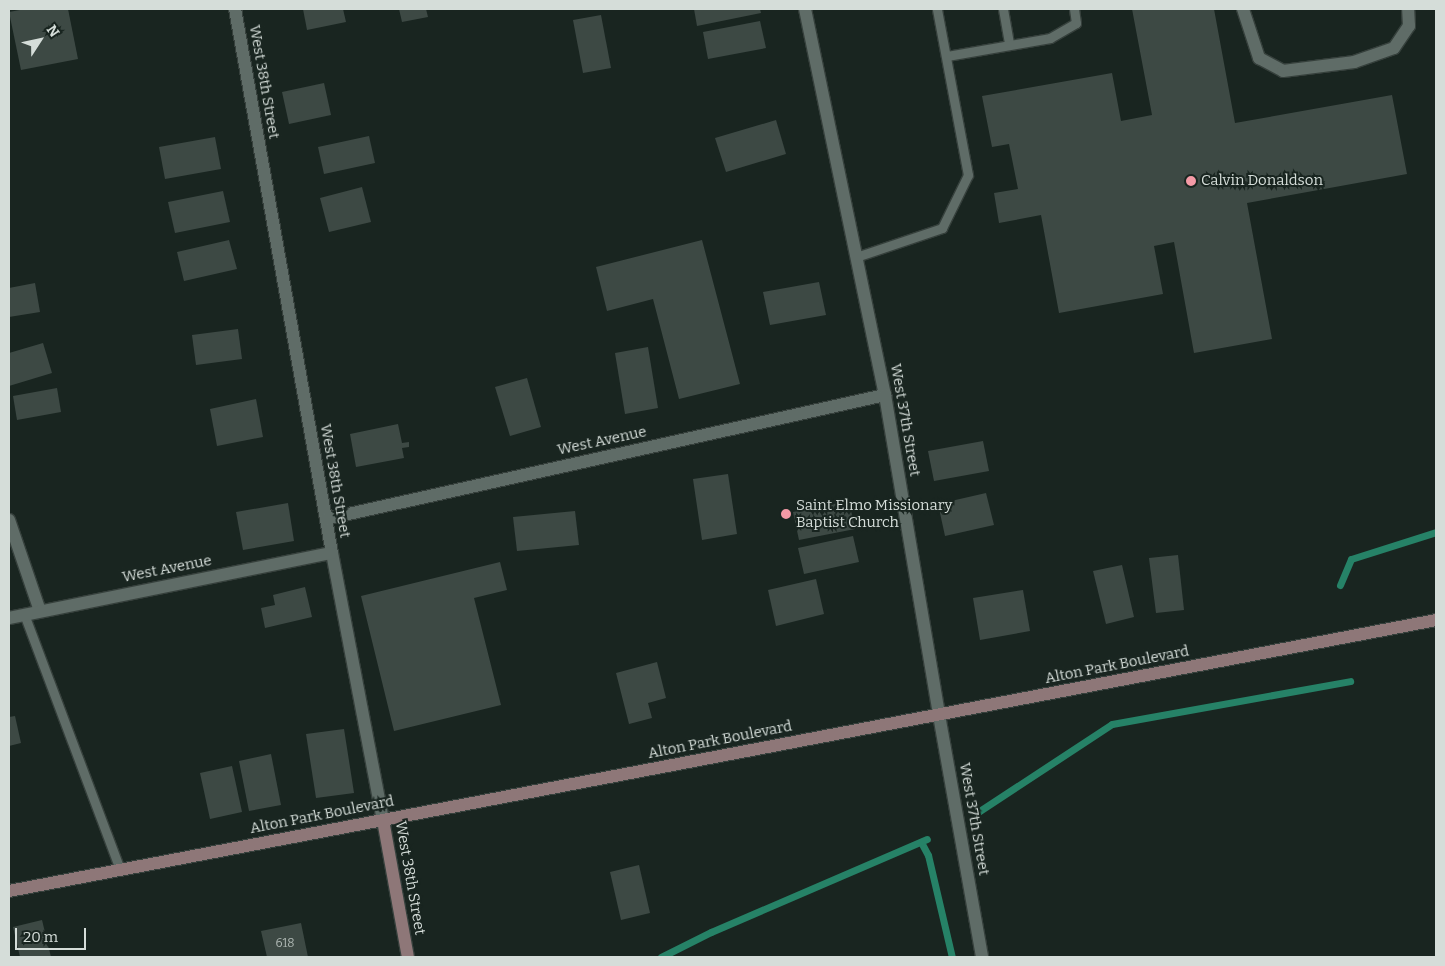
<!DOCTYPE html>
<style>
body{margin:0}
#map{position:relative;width:1445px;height:966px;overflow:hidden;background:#192520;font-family:Bitter,serif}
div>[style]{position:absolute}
.stream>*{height:7px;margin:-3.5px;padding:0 3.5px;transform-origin:3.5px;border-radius:3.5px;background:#268267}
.building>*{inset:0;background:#3d4944}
.roads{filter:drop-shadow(1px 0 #36403c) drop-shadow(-1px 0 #36403c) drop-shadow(0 1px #36403c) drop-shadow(0 -1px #36403c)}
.service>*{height:9px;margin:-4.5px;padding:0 4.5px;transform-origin:4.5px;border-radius:4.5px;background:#5f6c67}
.minor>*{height:12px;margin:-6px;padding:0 6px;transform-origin:6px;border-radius:6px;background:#5f6c67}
.tertiary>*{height:12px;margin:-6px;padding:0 6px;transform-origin:6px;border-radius:6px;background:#5f6c67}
.secondary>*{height:12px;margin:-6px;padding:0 6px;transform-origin:6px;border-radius:6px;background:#8e7778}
.dots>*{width:14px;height:14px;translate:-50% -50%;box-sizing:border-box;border:2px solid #192520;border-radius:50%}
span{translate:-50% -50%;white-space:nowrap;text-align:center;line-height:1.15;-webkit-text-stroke:4px #192520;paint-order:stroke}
.number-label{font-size:12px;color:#afb8b4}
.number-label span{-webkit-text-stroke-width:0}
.street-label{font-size:15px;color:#d5ddd9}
.poi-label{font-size:15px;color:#d5ddd9}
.left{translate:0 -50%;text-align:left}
.frame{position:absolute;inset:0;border:10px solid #d5ddd9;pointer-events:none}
.north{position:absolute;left:15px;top:15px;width:50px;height:50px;-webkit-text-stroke:4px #192520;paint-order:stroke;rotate:55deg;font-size:14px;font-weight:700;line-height:20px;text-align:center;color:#d5ddd9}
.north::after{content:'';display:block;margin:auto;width:18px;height:22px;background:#d5ddd9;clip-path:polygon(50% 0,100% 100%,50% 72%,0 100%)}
.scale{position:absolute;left:15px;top:928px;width:71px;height:22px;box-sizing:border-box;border:2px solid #d5ddd9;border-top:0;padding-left:6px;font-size:15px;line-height:18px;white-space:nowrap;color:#d5ddd9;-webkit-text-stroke:4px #192520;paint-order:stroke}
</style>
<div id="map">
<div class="stream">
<div style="left:1340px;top:585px;width:28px;rotate:-67deg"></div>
<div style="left:1351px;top:559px;width:89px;rotate:-17.6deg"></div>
<div style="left:978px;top:812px;width:160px;rotate:-33.3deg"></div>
<div style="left:1112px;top:724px;width:242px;rotate:-10.2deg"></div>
<div style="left:921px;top:842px;width:15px;rotate:62deg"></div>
<div style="left:928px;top:855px;width:105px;rotate:76.8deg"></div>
<div style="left:661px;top:957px;width:56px;rotate:-26.6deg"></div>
<div style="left:711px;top:932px;width:235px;rotate:-23.3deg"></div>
</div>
<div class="building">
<div style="clip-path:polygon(25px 9px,68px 9px,78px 59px,21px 70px,9px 12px)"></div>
<div style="clip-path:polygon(303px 9px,343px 9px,346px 22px,307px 30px)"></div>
<div style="clip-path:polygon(399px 9px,426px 9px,428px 17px,402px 22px)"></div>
<div style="clip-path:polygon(694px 9px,760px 9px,761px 13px,697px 26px)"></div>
<div style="clip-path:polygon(1132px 9px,1214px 9px,1235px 123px,1392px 95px,1407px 174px,1247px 203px,1272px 339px,1194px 353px,1174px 242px,1154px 246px,1163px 294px,1059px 313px,1041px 215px,999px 223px,994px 193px,1018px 189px,1009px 144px,992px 147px,982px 96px,1112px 73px,1121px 121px,1152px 115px)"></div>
<div style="clip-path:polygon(601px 15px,611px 68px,583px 73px,573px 20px)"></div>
<div style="clip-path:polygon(760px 21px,766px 48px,708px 59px,703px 32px)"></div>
<div style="clip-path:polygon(324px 83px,331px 115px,289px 124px,282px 92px)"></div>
<div style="clip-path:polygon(776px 120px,786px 154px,726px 172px,715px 138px)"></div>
<div style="clip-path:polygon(369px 136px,375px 163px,324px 174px,318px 147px)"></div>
<div style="clip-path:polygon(215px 137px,221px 169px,165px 179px,159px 147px)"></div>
<div style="clip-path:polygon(362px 187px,371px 222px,329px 232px,320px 198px)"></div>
<div style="clip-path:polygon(223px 191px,230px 222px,175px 233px,168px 202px)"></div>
<div style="clip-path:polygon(229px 240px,237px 269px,184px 281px,177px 252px)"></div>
<div style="clip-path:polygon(702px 240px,740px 384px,679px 399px,653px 299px,607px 311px,596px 267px)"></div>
<div style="clip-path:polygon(819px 282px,826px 315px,770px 325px,763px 292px)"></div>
<div style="clip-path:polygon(35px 283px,40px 312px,9px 317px,9px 288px)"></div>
<div style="clip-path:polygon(238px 329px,242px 359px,196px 365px,192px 335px)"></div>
<div style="clip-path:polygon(43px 343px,52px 373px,9px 386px,9px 353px)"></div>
<div style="clip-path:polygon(648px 347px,658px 408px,625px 414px,615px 353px)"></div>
<div style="clip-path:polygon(527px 378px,541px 427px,510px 436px,495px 387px)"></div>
<div style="clip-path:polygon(57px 388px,61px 412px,17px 420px,13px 396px)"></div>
<div style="clip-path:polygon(256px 399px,263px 437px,217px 446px,210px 409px)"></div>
<div style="clip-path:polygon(398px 424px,402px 443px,409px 442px,409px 447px,402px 448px,404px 458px,356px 467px,350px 434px)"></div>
<div style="clip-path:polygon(983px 441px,989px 471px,934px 481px,928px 451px)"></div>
<div style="clip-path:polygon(728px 474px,737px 534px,702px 540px,693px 479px)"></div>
<div style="clip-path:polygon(986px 493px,994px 525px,945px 536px,938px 504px)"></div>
<div style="clip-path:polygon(849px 501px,855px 529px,799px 540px,793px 512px)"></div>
<div style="clip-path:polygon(288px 503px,294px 541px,243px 550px,236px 512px)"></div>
<div style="clip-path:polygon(575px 511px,579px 545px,517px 551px,513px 517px)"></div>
<div style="clip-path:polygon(853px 536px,859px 562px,804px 574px,798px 548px)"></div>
<div style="clip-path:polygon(1178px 555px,1184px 610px,1156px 613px,1149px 558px)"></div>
<div style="clip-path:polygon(500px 562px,507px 590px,474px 598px,501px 705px,394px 731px,361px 596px)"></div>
<div style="clip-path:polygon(1122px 565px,1134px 617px,1106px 624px,1093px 571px)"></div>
<div style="clip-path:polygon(816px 579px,824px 614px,776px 626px,768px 590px)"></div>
<div style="clip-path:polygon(305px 587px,312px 617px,265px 628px,261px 608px,275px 605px,273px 595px)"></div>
<div style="clip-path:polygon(1023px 590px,1030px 631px,980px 640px,973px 598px)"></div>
<div style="clip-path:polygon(657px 662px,666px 698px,648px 703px,652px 718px,629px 724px,616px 673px)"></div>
<div style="clip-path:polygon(15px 716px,21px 743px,9px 746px,9px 717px)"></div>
<div style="clip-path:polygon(344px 729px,354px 793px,316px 798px,306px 734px)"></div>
<div style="clip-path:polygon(271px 754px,281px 805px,249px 811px,239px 761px)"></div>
<div style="clip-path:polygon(232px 766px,242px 812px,210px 819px,200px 773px)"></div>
<div style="clip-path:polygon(639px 865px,650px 913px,621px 920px,610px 872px)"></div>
<div style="clip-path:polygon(42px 920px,51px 957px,20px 957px,13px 927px)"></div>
<div style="clip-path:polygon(301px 923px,308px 957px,267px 957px,261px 931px)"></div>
</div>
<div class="roads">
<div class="service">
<div style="left:1003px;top:9px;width:36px;rotate:80deg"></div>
<div style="left:947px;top:56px;width:105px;rotate:-9.9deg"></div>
<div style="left:1050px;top:38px;width:30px;rotate:-30deg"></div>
<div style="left:1076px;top:23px;width:14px;rotate:-98deg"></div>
<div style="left:856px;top:257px;width:91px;rotate:-18.6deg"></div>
<div style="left:942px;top:228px;width:59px;rotate:-63.9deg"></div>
<div style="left:968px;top:175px;width:169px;rotate:-100.6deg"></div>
<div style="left:24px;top:614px;width:273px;rotate:69.4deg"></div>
</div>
<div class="minor">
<div style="left:235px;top:9px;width:553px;rotate:79.89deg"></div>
<div style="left:332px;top:553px;width:272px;rotate:79.2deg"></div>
<div style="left:1243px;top:9px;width:52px;rotate:71.9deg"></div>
<div style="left:1259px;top:58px;width:27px;rotate:28deg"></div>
<div style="left:1283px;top:71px;width:72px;rotate:-7.2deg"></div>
<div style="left:1354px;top:62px;width:42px;rotate:-19.3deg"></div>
<div style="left:1394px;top:48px;width:27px;rotate:-56deg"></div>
<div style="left:1409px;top:26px;width:17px;rotate:-93deg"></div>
<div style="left:326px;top:519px;width:573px;rotate:-12.51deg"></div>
<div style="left:9px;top:520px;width:96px;rotate:71.2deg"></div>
<div style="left:9px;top:618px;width:329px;rotate:-11.4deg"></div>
<div style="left:939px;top:715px;width:246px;rotate:79.9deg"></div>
</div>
<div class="tertiary">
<div style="left:805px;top:9px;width:394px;rotate:78.3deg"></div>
<div style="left:885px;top:395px;width:325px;rotate:80.4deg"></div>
</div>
<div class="secondary">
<div style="left:383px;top:820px;width:139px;rotate:79.7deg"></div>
<div style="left:9px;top:891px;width:1453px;rotate:-10.75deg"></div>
</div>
</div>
<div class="dots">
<div style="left:1191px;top:181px;background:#f49aa6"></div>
<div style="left:786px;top:514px;background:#f49aa6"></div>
</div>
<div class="number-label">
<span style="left:285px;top:944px">618</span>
</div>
<div class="street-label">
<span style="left:264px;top:82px;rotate:80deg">West 38th Street</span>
<span style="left:905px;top:420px;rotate:80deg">West 37th Street</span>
<span style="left:602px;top:441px;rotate:-12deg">West Avenue</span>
<span style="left:335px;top:481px;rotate:80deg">West 38th Street</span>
<span style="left:167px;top:569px;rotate:-11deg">West Avenue</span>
<span style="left:1117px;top:665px;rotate:-11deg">Alton Park Boulevard</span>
<span style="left:720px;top:740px;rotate:-11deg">Alton Park Boulevard</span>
<span style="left:322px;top:815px;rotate:-11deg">Alton Park Boulevard</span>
<span style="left:974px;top:819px;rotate:80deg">West 37th Street</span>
<span style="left:410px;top:878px;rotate:80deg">West 38th Street</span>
</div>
<div class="poi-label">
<span class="left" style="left:1201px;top:181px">Calvin Donaldson</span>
<span class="left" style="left:796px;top:514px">Saint Elmo Missionary<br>Baptist Church</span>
</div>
<div class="frame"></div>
<div class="north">N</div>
<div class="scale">20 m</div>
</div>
